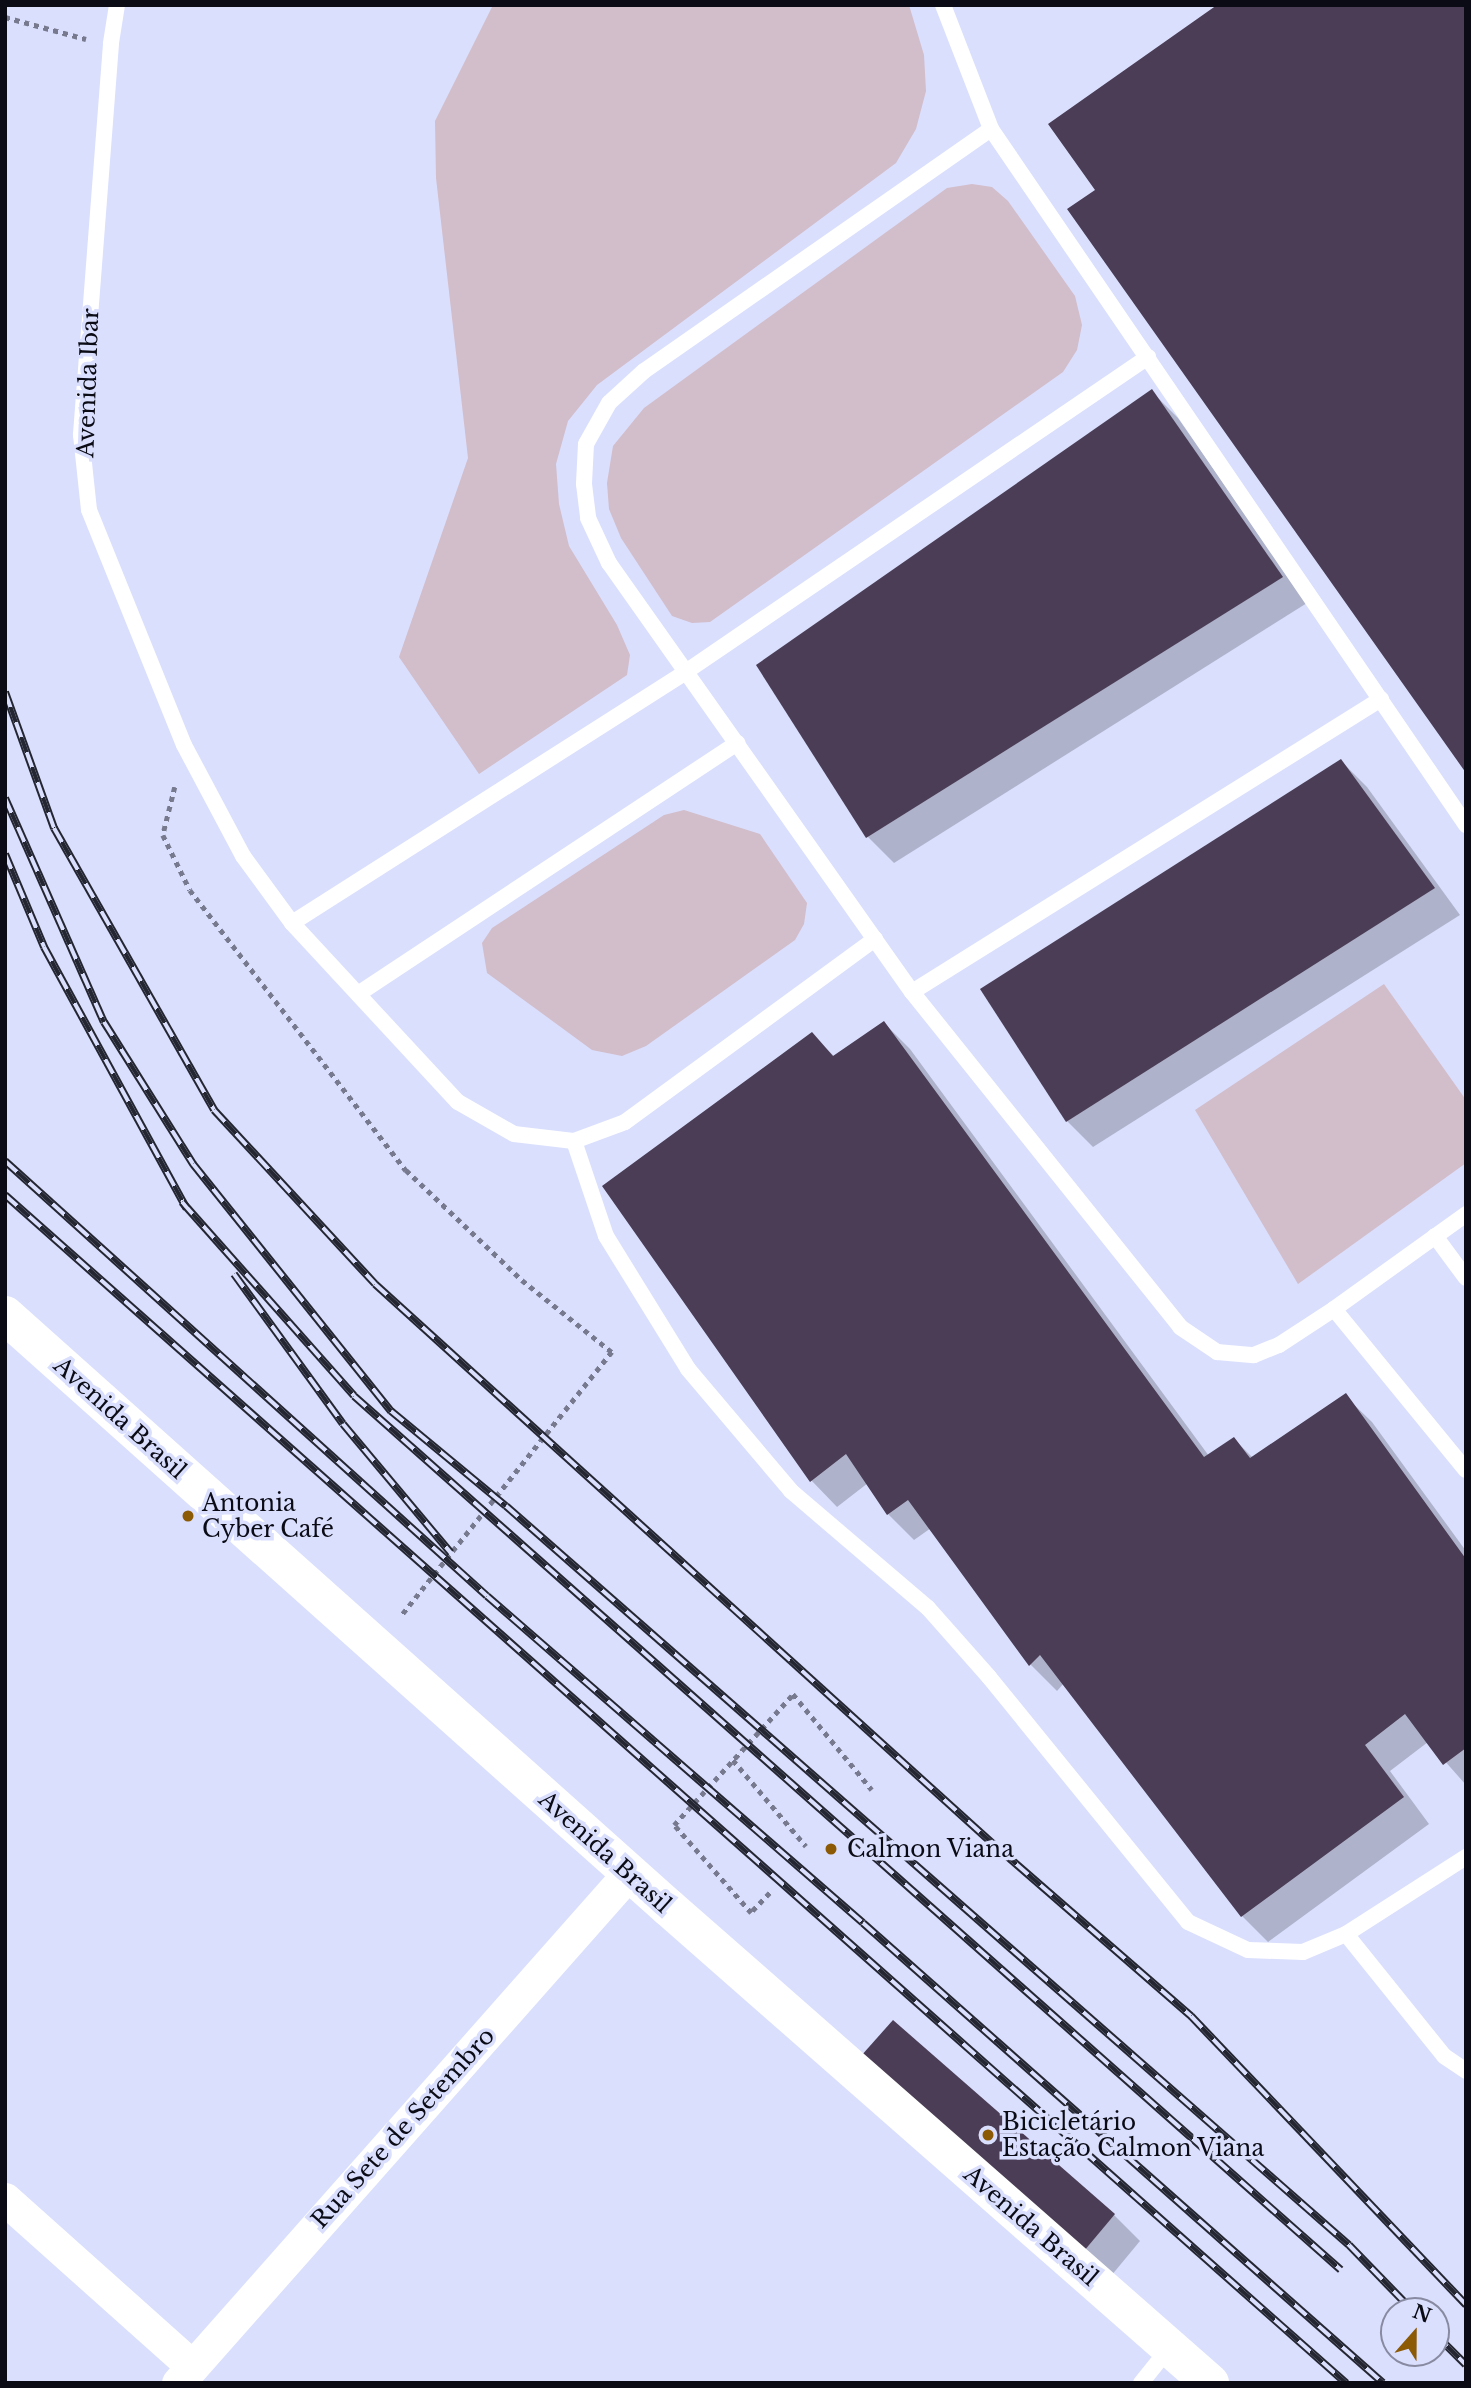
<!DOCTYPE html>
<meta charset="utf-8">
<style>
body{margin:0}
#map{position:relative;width:1471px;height:2388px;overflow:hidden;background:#dadffd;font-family:"Libre Baskerville",serif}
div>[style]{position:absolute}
.green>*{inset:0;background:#d2bdca}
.shadow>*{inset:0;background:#0003}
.building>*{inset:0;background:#4a3d55}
.path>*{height:4.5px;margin-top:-2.25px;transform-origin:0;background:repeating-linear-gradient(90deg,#777a8f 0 5px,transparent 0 10px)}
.lane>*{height:16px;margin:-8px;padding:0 8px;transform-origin:8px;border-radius:8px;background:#fff}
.street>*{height:33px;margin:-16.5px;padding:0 16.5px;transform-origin:16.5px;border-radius:16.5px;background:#fff}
.secondary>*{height:38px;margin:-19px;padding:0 19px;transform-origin:19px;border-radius:19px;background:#fff}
.rail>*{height:8px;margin-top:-4px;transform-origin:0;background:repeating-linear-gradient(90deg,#dadffd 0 16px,#242632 0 32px);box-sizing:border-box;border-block:2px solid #242632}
.dots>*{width:19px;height:19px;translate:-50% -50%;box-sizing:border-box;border:4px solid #dadffd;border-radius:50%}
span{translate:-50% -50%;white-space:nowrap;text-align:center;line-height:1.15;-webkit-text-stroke:7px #dadffd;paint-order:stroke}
.street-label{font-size:23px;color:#0a0b15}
.poi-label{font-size:23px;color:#0a0b15}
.left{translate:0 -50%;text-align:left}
.frame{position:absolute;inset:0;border:7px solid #0a0b15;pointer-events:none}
.north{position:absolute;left:1380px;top:2297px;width:70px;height:70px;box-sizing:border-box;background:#dadffd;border:2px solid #878aa0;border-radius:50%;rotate:21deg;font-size:19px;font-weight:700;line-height:28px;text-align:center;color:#0a0b15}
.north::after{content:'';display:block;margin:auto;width:24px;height:32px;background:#8c5905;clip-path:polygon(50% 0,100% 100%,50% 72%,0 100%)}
</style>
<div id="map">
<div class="green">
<div style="clip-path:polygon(493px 5px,909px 5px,924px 55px,926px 91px,916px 129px,896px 163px,597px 385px,568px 421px,556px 464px,559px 504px,569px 546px,617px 625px,630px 655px,627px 675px,479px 774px,399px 657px,468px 458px,436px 178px,435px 121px)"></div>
<div style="clip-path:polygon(972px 184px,992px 187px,1008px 201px,1075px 296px,1082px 325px,1077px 350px,1063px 372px,710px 622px,692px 623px,672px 616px,621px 538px,609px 509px,607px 483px,613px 446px,644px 408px,947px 188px)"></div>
<div style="clip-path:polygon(684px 810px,760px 834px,807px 903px,804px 924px,795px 940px,646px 1046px,622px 1056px,592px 1050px,487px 973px,482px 943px,492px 928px,664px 815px)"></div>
<div style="clip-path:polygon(1384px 984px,1466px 1100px,1466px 1163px,1298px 1284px,1195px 1110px)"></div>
</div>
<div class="shadow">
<div style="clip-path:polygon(1152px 392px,1178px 418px,1307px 603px,894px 863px,868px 837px)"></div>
<div style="clip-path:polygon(1341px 761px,1367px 787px,1460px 915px,1093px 1147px,1067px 1121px)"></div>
<div style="clip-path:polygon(884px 1023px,910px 1049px,1209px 1456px,1234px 1439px,1253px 1458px,1345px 1396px,1372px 1422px,1466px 1551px,1466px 1785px,1428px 1742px,1390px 1771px,1429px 1824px,1268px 1942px,1242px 1916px,1064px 1683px,1057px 1691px,1031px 1665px,931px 1528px,914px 1540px,888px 1514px,868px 1483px,837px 1507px,811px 1480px,811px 1034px,835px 1057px)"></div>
<div style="clip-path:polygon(863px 2056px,1114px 2215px,1140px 2241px,1111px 2276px)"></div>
</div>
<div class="building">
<div style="clip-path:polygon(1217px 5px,1466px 5px,1466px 773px,1067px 209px,1095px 190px,1048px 124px)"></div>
<div style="clip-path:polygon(1152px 389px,1283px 577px,866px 838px,756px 665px)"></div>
<div style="clip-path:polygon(1341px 759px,1435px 888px,1066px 1122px,980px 989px)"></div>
<div style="clip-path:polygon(884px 1021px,1204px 1457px,1234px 1437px,1250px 1458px,1346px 1393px,1466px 1559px,1466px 1748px,1443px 1765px,1405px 1714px,1365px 1745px,1404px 1797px,1241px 1917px,1040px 1655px,1029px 1666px,908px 1500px,887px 1515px,846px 1454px,810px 1482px,602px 1186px,812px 1032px,833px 1056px)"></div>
<div style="clip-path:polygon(893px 2020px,1115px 2214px,1084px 2251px,861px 2056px)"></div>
</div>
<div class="path">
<div style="left:5px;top:17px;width:84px;rotate:15.2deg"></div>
<div style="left:175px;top:787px;width:49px;rotate:104deg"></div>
<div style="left:163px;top:835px;width:61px;rotate:63.9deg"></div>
<div style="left:190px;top:890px;width:354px;rotate:52.4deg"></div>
<div style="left:406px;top:1170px;width:160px;rotate:43.5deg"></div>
<div style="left:522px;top:1280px;width:115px;rotate:38.7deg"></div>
<div style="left:612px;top:1352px;width:338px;rotate:128.6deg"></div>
<div style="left:733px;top:1760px;width:113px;rotate:49.7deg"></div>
<div style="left:770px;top:1893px;width:28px;rotate:134deg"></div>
<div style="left:751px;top:1913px;width:117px;rotate:-131.2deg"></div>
<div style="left:674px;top:1825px;width:177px;rotate:-47.7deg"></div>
<div style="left:793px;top:1694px;width:124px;rotate:50.5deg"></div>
</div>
<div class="lane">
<div style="left:117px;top:5px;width:39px;rotate:99deg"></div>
<div style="left:111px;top:44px;width:392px;rotate:94.4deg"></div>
<div style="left:81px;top:435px;width:75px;rotate:83.9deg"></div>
<div style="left:89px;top:510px;width:253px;rotate:68deg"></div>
<div style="left:184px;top:745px;width:126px;rotate:62deg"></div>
<div style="left:243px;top:856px;width:83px;rotate:53.8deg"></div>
<div style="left:292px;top:923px;width:244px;rotate:47.2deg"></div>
<div style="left:458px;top:1102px;width:64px;rotate:29.7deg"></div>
<div style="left:514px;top:1134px;width:60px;rotate:6.7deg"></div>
<div style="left:574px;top:1141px;width:54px;rotate:-20.4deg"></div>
<div style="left:625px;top:1122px;width:310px;rotate:-36.2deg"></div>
<div style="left:943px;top:5px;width:133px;rotate:68.8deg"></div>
<div style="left:991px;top:129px;width:423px;rotate:145.1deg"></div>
<div style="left:644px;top:371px;width:47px;rotate:137.6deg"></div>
<div style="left:609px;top:403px;width:47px;rotate:119.3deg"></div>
<div style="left:586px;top:444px;width:40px;rotate:92.9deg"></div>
<div style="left:584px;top:484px;width:34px;rotate:83deg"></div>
<div style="left:588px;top:518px;width:50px;rotate:65deg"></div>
<div style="left:609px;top:563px;width:525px;rotate:54.77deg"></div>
<div style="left:912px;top:992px;width:429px;rotate:51.3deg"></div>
<div style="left:1180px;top:1327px;width:45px;rotate:34deg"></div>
<div style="left:1217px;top:1352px;width:37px;rotate:5deg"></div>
<div style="left:1254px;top:1355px;width:27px;rotate:-22deg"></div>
<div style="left:1279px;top:1345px;width:66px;rotate:-33.2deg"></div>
<div style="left:1334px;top:1309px;width:163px;rotate:-35.7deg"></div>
<div style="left:991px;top:129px;width:843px;rotate:55.69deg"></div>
<div style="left:292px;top:923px;width:469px;rotate:-32.5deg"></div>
<div style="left:687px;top:671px;width:558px;rotate:-34.26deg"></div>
<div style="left:912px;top:992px;width:553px;rotate:-31.99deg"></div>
<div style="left:358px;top:994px;width:455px;rotate:-33.5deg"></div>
<div style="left:574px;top:1141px;width:100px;rotate:71.4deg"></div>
<div style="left:606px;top:1236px;width:156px;rotate:58.3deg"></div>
<div style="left:688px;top:1369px;width:160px;rotate:49.8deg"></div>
<div style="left:791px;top:1491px;width:180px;rotate:40.5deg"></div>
<div style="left:928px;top:1608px;width:92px;rotate:48.5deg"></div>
<div style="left:989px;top:1677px;width:316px;rotate:50.9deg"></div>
<div style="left:1188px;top:1922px;width:66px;rotate:25deg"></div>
<div style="left:1248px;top:1950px;width:55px;rotate:2.1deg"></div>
<div style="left:1303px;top:1952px;width:47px;rotate:-22.7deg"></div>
<div style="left:1346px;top:1934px;width:143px;rotate:-32.7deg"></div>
<div style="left:1435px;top:1236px;width:52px;rotate:53.6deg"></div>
<div style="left:1334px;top:1309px;width:208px;rotate:50.7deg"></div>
<div style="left:1346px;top:1934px;width:156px;rotate:51.2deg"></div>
<div style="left:1444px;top:2056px;width:27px;rotate:34deg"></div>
<div style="left:1141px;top:2383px;width:45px;rotate:-51.3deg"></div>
</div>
<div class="street">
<div style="left:5px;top:2199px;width:251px;rotate:41.8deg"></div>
<div style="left:178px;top:2383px;width:681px;rotate:-48.51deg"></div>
</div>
<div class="secondary">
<div style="left:5px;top:1315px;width:890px;rotate:41.77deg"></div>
<div style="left:669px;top:1908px;width:720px;rotate:41.28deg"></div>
</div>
<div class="rail">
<div style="left:5px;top:692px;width:145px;rotate:70.2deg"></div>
<div style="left:54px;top:828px;width:324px;rotate:60.4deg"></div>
<div style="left:214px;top:1110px;width:237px;rotate:47.2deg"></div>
<div style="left:375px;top:1284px;width:833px;rotate:42.18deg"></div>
<div style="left:992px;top:1843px;width:264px;rotate:41deg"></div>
<div style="left:1191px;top:2016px;width:399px;rotate:46.4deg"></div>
<div style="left:5px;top:798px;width:245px;rotate:66.2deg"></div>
<div style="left:104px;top:1022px;width:168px;rotate:57.9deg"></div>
<div style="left:193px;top:1164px;width:317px;rotate:51.3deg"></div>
<div style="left:391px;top:1411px;width:149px;rotate:39.6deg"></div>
<div style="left:506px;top:1506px;width:1121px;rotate:41.24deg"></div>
<div style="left:1349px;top:2245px;width:92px;rotate:45.9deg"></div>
<div style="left:5px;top:854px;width:101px;rotate:67.2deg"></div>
<div style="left:44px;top:947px;width:298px;rotate:61.4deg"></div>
<div style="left:5px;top:1161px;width:649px;rotate:42.07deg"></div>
<div style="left:487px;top:1596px;width:498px;rotate:41deg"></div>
<div style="left:863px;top:1923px;width:694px;rotate:41.5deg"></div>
<div style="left:5px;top:1195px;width:1792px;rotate:41.54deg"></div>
<div style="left:182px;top:1202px;width:259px;rotate:48.4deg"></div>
<div style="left:354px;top:1396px;width:1318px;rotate:41.53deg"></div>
<div style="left:234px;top:1274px;width:185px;rotate:54deg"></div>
<div style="left:343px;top:1424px;width:168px;rotate:50.1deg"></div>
<div style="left:1436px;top:2335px;width:42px;rotate:45deg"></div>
</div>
<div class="dots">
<div style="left:188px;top:1516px;background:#8c5905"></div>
<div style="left:831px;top:1849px;background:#8c5905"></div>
<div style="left:988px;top:2135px;background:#8c5905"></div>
</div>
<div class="street-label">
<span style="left:88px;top:383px;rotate:-88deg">Avenida Ibar</span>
<span style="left:120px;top:1418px;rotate:42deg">Avenida Brasil</span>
<span style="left:605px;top:1852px;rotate:42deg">Avenida Brasil</span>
<span style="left:403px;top:2128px;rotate:-48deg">Rua Sete de Setembro</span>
<span style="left:1031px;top:2226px;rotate:41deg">Avenida Brasil</span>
</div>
<div class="poi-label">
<span class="left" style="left:202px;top:1516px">Antonia<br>Cyber Café</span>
<span class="left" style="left:847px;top:1849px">Calmon Viana</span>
<span class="left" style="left:1002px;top:2135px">Bicicletário<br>Estação Calmon Viana</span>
</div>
<div class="frame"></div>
<div class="north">N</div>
</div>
